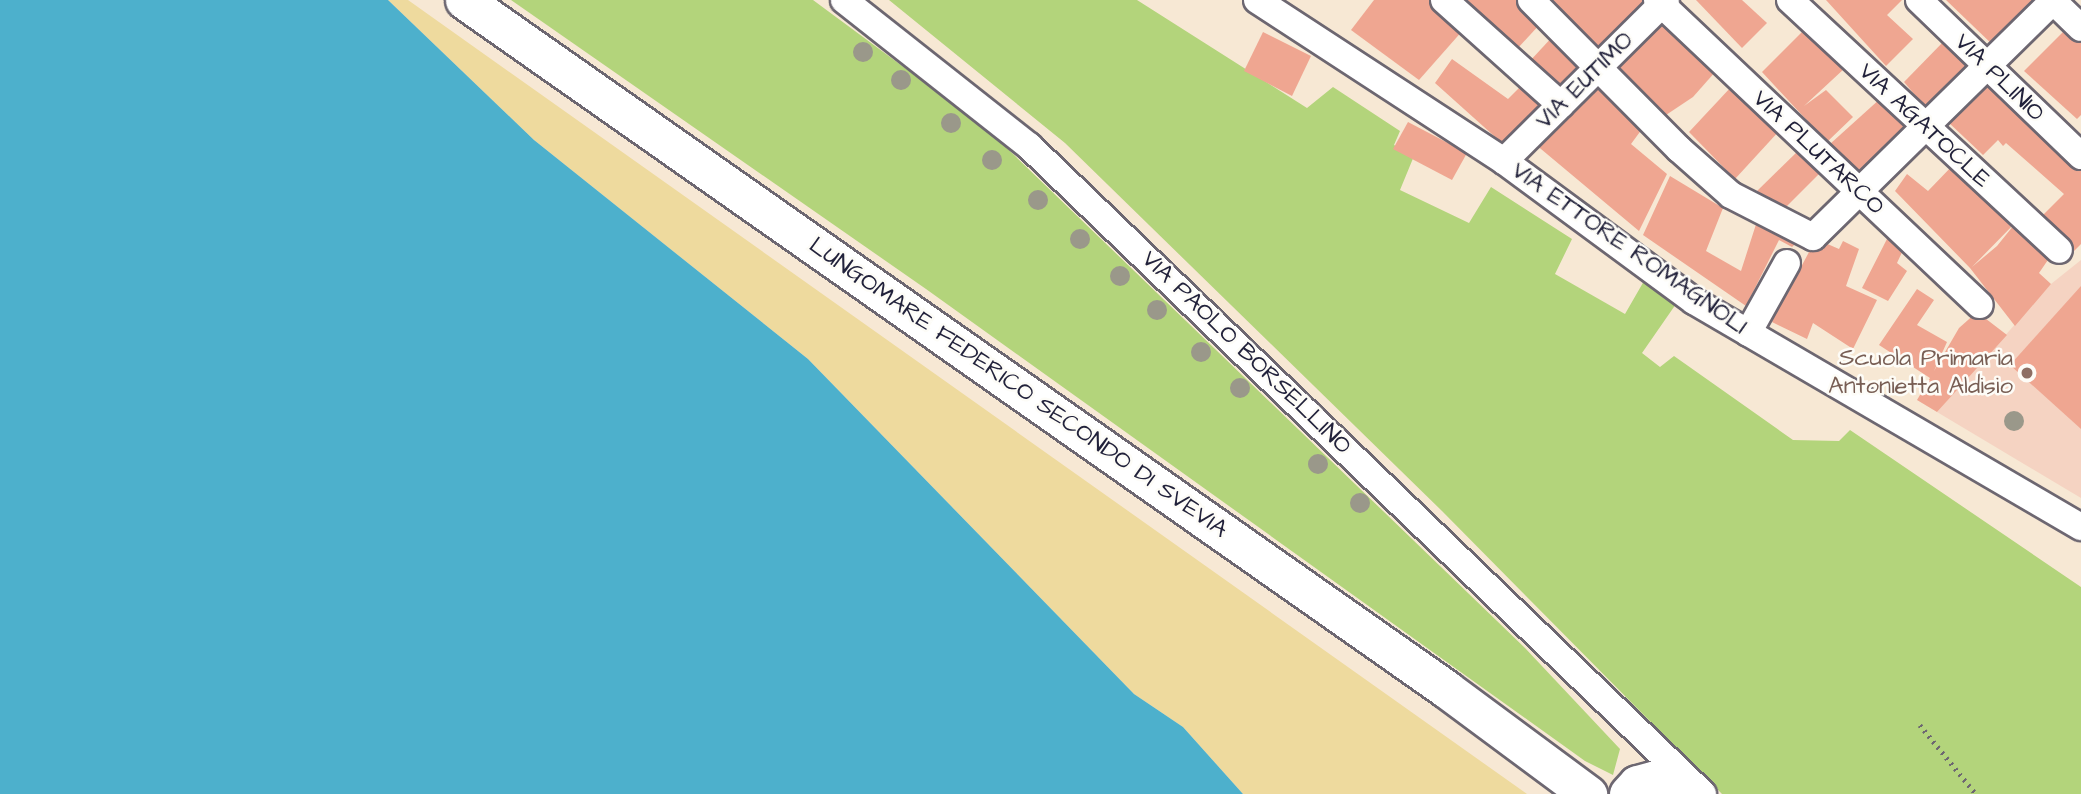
<!DOCTYPE html>
<style>
body{margin:0}
#map{position:relative;width:2081px;height:794px;overflow:hidden;background:#f7e8d4;font-family:"Architects Daughter",sans-serif}
div>[style]{position:absolute}
.built>*{inset:0;background:#f5d3c2}
.green>*{inset:0;background:#b3d47b}
.sand>*{inset:0;background:#eeda9e}
.water>*{inset:0;background:#4db0cc}
.building>*{inset:0;background:#efa691}
.path>*{height:4.5px;margin-top:-2.25px;transform-origin:0;background:repeating-linear-gradient(90deg,#6d6771 0 2px,transparent 0 7px)}
.roads{filter:drop-shadow(2px 0 #6d6771) drop-shadow(-2px 0 #6d6771) drop-shadow(0 2px #6d6771) drop-shadow(0 -2px #6d6771)}
.street>*{height:26px;margin:-13px;padding:0 13px;transform-origin:13px;border-radius:13px;background:#fff}
.secondary>*{height:37px;margin:-18.5px;padding:0 18.5px;transform-origin:18.5px;border-radius:18.5px;background:#fff}
.trees>*{width:20px;height:20px;margin:-10px;border-radius:50%;background:#9a988a}
.dots>*{width:19px;height:19px;translate:-50% -50%;box-sizing:border-box;border:4px solid #fdfcf7;border-radius:50%}
span{translate:-50% -50%;white-space:nowrap;text-align:center;line-height:1.15;-webkit-text-stroke:5px #fdfcf7;paint-order:stroke}
.street-label{font-size:24px;color:#22223b}
.education-label{font-size:24px;color:#785e54}
.right{translate:-100% -50%;text-align:right}
</style>
<div id="map">
<div class="built">
<div style="clip-path:polygon(2081px 260px,2081px 498px,1937px 412px,2051px 284px)"></div>
</div>
<div class="green">
<div style="clip-path:polygon(511px 0,813px 0,986px 128px,1525px 648px,1620px 749px,1613px 775px,1585px 761px,926px 289px)"></div>
<div style="clip-path:polygon(889px 0,1137px 0,1307px 108px,1333px 87px,1400px 131px,1394px 145px,1414px 156px,1400px 190px,1469px 223px,1491px 187px,1572px 239px,1555px 274px,1625px 314px,1644px 281px,1676px 304px,1642px 353px,1660px 367px,1674px 356px,1793px 440px,1839px 441px,1850px 430px,2081px 587px,2081px 794px,1722px 794px,1442px 511px,1065px 143px)"></div>
</div>
<div class="sand">
<div style="clip-path:polygon(388px 0,408px 0,1527px 794px,1243px 794px,1183px 727px,1134px 694px,808px 359px,534px 140px)"></div>
</div>
<div class="water">
<div style="clip-path:polygon(0 0,388px 0,534px 140px,808px 359px,1134px 694px,1183px 727px,1243px 794px,0 794px)"></div>
</div>
<div class="building">
<div style="clip-path:polygon(1374px 0,1432px 0,1464px 29px,1419px 80px,1351px 30px)"></div>
<div style="clip-path:polygon(1467px 0,1518px 0,1541px 23px,1517px 49px)"></div>
<div style="clip-path:polygon(1543px 0,1645px 0,1595px 50px)"></div>
<div style="clip-path:polygon(1696px 0,1742px 0,1767px 23px,1742px 48px)"></div>
<div style="clip-path:polygon(1826px 0,1902px 0,1887px 15px,1913px 39px,1886px 66px)"></div>
<div style="clip-path:polygon(1946px 0,2039px 0,1996px 48px)"></div>
<div style="clip-path:polygon(1660px 14px,1716px 71px,1693px 97px,1660px 119px,1609px 67px)"></div>
<div style="clip-path:polygon(2069px 26px,2081px 35px,2081px 115px,2077px 119px,2024px 71px)"></div>
<div style="clip-path:polygon(1263px 32px,1311px 56px,1292px 96px,1244px 71px)"></div>
<div style="clip-path:polygon(1802px 32px,1845px 68px,1804px 106px,1826px 90px,1853px 117px,1827px 142px,1762px 72px)"></div>
<div style="clip-path:polygon(1555px 34px,1582px 66px,1557px 90px,1529px 62px)"></div>
<div style="clip-path:polygon(1946px 39px,1972px 63px,1926px 108px,1904px 82px)"></div>
<div style="clip-path:polygon(1452px 59px,1508px 99px,1524px 83px,1547px 103px,1503px 144px,1435px 83px)"></div>
<div style="clip-path:polygon(1986px 79px,2081px 162px,2081px 244px,2072px 253px,2037px 221px,2064px 194px,2006px 143px,2003px 146px,1998px 140px,1983px 155px,1947px 121px)"></div>
<div style="clip-path:polygon(1594px 80px,1645px 125px,1631px 144px,1667px 174px,1639px 231px,1535px 144px)"></div>
<div style="clip-path:polygon(1732px 86px,1780px 130px,1735px 179px,1689px 132px)"></div>
<div style="clip-path:polygon(1881px 98px,1915px 129px,1862px 180px,1830px 144px)"></div>
<div style="clip-path:polygon(1408px 122px,1467px 153px,1452px 180px,1393px 149px)"></div>
<div style="clip-path:polygon(1801px 148px,1823px 170px,1781px 212px,1756px 192px)"></div>
<div style="clip-path:polygon(1955px 163px,2018px 220px,1972px 267px,1997px 246px,2018px 220px,2052px 254px,2039px 273px,2051px 284px,2015px 326px,1970px 268px,1895px 191px,1907px 174px,1928px 191px)"></div>
<div style="clip-path:polygon(1670px 176px,1723px 208px,1706px 251px,1741px 271px,1759px 215px,1802px 237px,1792px 247px,1779px 240px,1746px 306px,1643px 235px)"></div>
<div style="clip-path:polygon(1888px 237px,1904px 248px,1897px 263px,1907px 271px,1888px 301px,1862px 288px)"></div>
<div style="clip-path:polygon(1816px 239px,1839px 249px,1843px 241px,1859px 249px,1846px 286px,1877px 300px,1853px 349px,1813px 323px,1807px 339px,1772px 322px,1797px 265px,1801px 267px)"></div>
<div style="clip-path:polygon(2081px 286px,2081px 429px,2010px 365px)"></div>
<div style="clip-path:polygon(1917px 289px,1934px 300px,1917px 325px,1947px 342px,1934px 371px,1959px 328px,1977px 312px,2007px 335px,1937px 412px,1917px 400px,1930px 378px,1879px 345px)"></div>
</div>
<div class="path">
<div style="left:1920px;top:725px;width:89px;rotate:50.9deg"></div>
</div>
<div class="roads">
<div class="street">
<div style="left:844px;top:0;width:236px;rotate:38.3deg"></div>
<div style="left:1029px;top:146px;width:935px;rotate:43.87deg"></div>
<div style="left:1257px;top:0;width:295px;rotate:33.1deg"></div>
<div style="left:1504px;top:161px;width:236px;rotate:36.4deg"></div>
<div style="left:1694px;top:301px;width:448px;rotate:30.3deg"></div>
<div style="left:1444px;top:0;width:157px;rotate:41.9deg"></div>
<div style="left:1531px;top:0;width:210px;rotate:45.2deg"></div>
<div style="left:1679px;top:149px;width:69px;rotate:41.5deg"></div>
<div style="left:1731px;top:195px;width:92px;rotate:27.1deg"></div>
<div style="left:1813px;top:237px;width:338px;rotate:-44.5deg"></div>
<div style="left:1657px;top:0;width:444px;rotate:43.4deg"></div>
<div style="left:1790px;top:0;width:367px;rotate:42.9deg"></div>
<div style="left:1919px;top:0;width:225px;rotate:43.9deg"></div>
<div style="left:2052px;top:0;width:40px;rotate:44deg"></div>
<div style="left:1504px;top:161px;width:228px;rotate:-44.8deg"></div>
<div style="left:1748px;top:333px;width:80px;rotate:-60.9deg"></div>
</div>
<div class="secondary">
<div style="left:464px;top:0;width:1200px;rotate:35.05deg"></div>
<div style="left:1446px;top:689px;width:177px;rotate:36.5deg"></div>
<div style="left:1628px;top:794px;width:13px;rotate:-48deg"></div>
<div style="left:1637px;top:784px;width:20px;rotate:-15deg"></div>
<div style="left:1656px;top:779px;width:31px;rotate:29deg"></div>
</div>
</div>
<div class="trees">
<div style="left:863px;top:52px"></div>
<div style="left:901px;top:80px"></div>
<div style="left:951px;top:123px"></div>
<div style="left:992px;top:160px"></div>
<div style="left:1038px;top:200px"></div>
<div style="left:1080px;top:239px"></div>
<div style="left:1120px;top:276px"></div>
<div style="left:1157px;top:310px"></div>
<div style="left:1201px;top:352px"></div>
<div style="left:1240px;top:388px"></div>
<div style="left:2014px;top:421px"></div>
<div style="left:1318px;top:464px"></div>
<div style="left:1360px;top:503px"></div>
</div>
<div class="dots">
<div style="left:2027px;top:373px;background:#8d6e63"></div>
</div>
<div class="street-label">
<span style="left:1999px;top:78px;rotate:44deg">VIA PLINIO</span>
<span style="left:1585px;top:81px;rotate:-45deg">VIA EUTIMO</span>
<span style="left:1924px;top:126px;rotate:43deg">VIA AGATOCLE</span>
<span style="left:1818px;top:153px;rotate:43deg">VIA PLUTARCO</span>
<span style="left:1629px;top:249px;rotate:35deg">VIA ETTORE ROMAGNOLI</span>
<span style="left:1246px;top:353px;rotate:44deg">VIA PAOLO BORSELLINO</span>
<span style="left:1018px;top:388px;rotate:35deg">LUNGOMARE FEDERICO SECONDO DI SVEVIA</span>
</div>
<div class="education-label">
<span class="right" style="left:2013px;top:373px">Scuola Primaria<br>Antonietta Aldisio</span>
</div>
</div>
